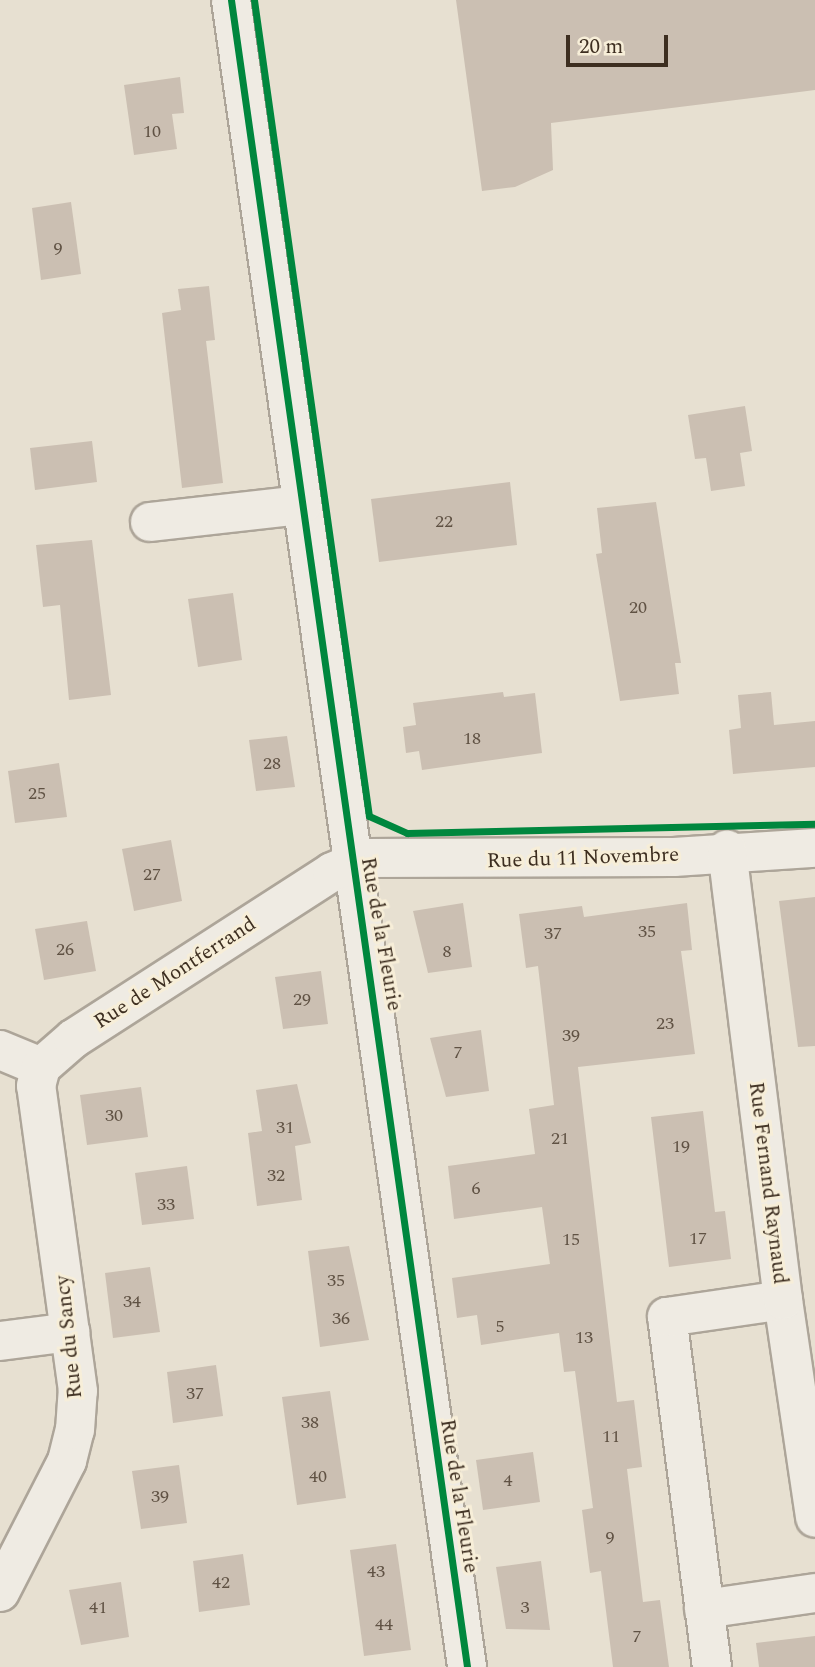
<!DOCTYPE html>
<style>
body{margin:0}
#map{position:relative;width:815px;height:1667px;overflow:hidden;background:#e7e0d1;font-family:Spectral,serif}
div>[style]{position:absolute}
.building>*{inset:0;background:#cbbfb2}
.roads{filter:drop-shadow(2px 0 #ada599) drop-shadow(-2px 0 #ada599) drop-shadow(0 2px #ada599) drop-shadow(0 -2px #ada599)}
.minor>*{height:38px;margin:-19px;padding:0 19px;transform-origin:19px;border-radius:19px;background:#efebe3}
.cycleway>*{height:7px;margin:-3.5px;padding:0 3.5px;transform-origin:3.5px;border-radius:3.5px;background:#00873e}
span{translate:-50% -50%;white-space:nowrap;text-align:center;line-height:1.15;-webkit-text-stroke:6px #f7eed8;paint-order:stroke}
.number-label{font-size:18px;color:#605244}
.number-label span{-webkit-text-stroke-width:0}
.street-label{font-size:21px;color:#3d2e20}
.scale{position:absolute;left:566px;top:35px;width:102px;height:32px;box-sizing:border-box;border:4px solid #3d2e20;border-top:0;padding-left:9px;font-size:21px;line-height:24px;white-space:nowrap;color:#3d2e20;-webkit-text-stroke:5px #f7eed8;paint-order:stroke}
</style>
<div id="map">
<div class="building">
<div style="clip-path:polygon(456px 0,815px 0,815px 90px,551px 123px,553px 170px,515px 187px,482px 191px)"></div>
<div style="clip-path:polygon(180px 77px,184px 113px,172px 114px,177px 149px,134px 155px,124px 85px)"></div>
<div style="clip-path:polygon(71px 202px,81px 274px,41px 280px,32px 208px)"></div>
<div style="clip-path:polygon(209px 286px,215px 340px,206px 341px,223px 483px,182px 488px,162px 313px,181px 310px,178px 289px)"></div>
<div style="clip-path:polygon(745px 406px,752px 451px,740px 453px,745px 486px,711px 491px,706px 458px,695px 459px,688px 415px)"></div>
<div style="clip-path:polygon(92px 441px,97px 482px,35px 490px,30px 448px)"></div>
<div style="clip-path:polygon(510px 482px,517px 545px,379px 562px,371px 499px)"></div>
<div style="clip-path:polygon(656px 502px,681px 663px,675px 663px,679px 694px,620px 701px,596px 554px,602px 553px,597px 508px)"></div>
<div style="clip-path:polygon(92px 540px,111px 695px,69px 700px,60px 605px,43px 607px,36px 545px)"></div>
<div style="clip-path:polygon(233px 593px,242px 660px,198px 667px,188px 599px)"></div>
<div style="clip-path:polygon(503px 692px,504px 697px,535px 693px,542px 753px,422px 770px,419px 751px,406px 753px,403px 727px,416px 725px,413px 703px)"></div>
<div style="clip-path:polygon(771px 692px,774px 725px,815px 721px,815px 767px,733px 774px,729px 730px,741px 728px,738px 695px)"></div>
<div style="clip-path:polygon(287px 736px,295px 787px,256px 791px,249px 740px)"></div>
<div style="clip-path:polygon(59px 763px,67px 817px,15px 823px,8px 771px)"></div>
<div style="clip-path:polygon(171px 840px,182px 901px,134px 911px,122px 849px)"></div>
<div style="clip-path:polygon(815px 897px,815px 1046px,798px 1047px,779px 901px)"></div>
<div style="clip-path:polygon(463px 903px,472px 967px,428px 973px,413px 911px)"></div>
<div style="clip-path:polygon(687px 903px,692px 950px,681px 951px,695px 1054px,578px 1067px,617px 1402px,634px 1400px,642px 1467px,627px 1469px,643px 1602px,660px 1600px,669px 1667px,613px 1667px,601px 1571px,590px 1573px,582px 1510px,593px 1508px,575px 1371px,564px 1372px,559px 1333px,481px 1345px,477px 1315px,457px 1318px,452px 1278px,550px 1264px,542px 1207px,454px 1219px,448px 1166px,535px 1154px,529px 1109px,554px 1105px,538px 966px,526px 968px,519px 914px,582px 906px,584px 917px)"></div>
<div style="clip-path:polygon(87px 921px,96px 971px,44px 980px,35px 929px)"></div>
<div style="clip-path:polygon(321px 971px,328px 1024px,283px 1029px,275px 977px)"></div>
<div style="clip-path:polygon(481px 1030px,489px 1091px,446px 1097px,430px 1038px)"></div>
<div style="clip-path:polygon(297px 1084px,311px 1143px,295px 1146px,302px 1200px,257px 1206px,248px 1133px,262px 1131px,256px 1090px)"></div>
<div style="clip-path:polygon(141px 1087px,148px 1137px,87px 1145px,80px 1095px)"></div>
<div style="clip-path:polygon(703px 1111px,715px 1212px,725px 1211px,731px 1259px,669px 1267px,651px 1117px)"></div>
<div style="clip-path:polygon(187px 1166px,194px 1219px,142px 1225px,135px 1173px)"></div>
<div style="clip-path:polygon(349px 1246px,369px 1340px,320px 1347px,308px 1251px)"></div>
<div style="clip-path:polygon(150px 1267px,160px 1332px,113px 1338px,105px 1273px)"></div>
<div style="clip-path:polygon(216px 1365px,223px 1416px,173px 1423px,167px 1372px)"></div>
<div style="clip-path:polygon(330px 1391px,346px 1498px,297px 1505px,282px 1397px)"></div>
<div style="clip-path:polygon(533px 1452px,540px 1502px,483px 1510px,476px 1460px)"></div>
<div style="clip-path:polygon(179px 1465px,187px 1523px,141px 1529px,132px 1471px)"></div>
<div style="clip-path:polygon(396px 1544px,411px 1650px,364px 1656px,350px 1550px)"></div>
<div style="clip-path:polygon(243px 1554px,250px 1605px,199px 1612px,193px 1561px)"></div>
<div style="clip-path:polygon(541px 1561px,550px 1630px,506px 1629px,496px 1567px)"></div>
<div style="clip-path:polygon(121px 1582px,129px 1637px,81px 1645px,69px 1590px)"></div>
<div style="clip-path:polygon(815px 1636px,815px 1667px,759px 1667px,756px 1643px)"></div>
</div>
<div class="roads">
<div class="minor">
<div style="left:231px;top:0;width:1684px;rotate:81.94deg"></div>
<div style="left:150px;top:522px;width:152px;rotate:-6.4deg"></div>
<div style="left:0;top:1050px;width:44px;rotate:22.5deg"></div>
<div style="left:41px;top:1067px;width:43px;rotate:-41.2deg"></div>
<div style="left:73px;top:1039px;width:308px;rotate:-32.8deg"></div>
<div style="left:332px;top:872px;width:36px;rotate:-23deg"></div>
<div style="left:365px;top:858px;width:309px;rotate:-0.2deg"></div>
<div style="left:674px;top:857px;width:141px;rotate:-3.7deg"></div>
<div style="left:783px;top:1300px;width:220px;rotate:81.6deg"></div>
<div style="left:0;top:1341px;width:71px;rotate:-7.3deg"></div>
<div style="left:0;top:1592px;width:147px;rotate:-62.9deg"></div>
<div style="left:67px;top:1461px;width:32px;rotate:-76deg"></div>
<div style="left:75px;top:1430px;width:39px;rotate:-86deg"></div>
<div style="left:78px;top:1391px;width:308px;rotate:-97.8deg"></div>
<div style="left:36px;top:1086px;width:20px;rotate:-75deg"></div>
<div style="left:704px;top:1609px;width:112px;rotate:-8.2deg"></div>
<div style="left:712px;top:1667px;width:353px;rotate:-97.3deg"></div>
<div style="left:667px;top:1317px;width:117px;rotate:-8.3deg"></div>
<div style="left:783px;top:1300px;width:454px;rotate:-97.1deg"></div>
</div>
</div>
<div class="cycleway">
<div style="left:231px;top:0;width:1684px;rotate:81.94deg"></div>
<div style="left:254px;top:0;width:824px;rotate:81.98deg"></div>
<div style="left:369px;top:816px;width:42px;rotate:24.1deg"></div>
<div style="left:407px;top:833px;width:408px;rotate:-1.3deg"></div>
</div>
<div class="number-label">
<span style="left:152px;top:132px">10</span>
<span style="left:58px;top:249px">9</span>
<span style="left:444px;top:522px">22</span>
<span style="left:638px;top:608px">20</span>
<span style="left:472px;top:739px">18</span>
<span style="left:272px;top:764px">28</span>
<span style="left:37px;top:794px">25</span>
<span style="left:152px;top:875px">27</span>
<span style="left:647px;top:932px">35</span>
<span style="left:553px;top:934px">37</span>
<span style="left:65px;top:950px">26</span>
<span style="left:447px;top:952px">8</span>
<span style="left:302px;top:1000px">29</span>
<span style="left:665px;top:1024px">23</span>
<span style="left:571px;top:1036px">39</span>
<span style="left:458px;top:1053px">7</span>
<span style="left:114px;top:1116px">30</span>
<span style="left:285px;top:1128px">31</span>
<span style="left:560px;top:1139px">21</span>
<span style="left:681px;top:1147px">19</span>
<span style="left:276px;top:1176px">32</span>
<span style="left:476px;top:1189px">6</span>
<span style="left:166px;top:1205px">33</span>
<span style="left:698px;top:1239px">17</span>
<span style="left:571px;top:1240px">15</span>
<span style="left:336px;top:1281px">35</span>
<span style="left:132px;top:1302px">34</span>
<span style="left:341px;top:1319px">36</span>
<span style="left:500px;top:1327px">5</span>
<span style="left:584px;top:1338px">13</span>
<span style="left:195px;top:1394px">37</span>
<span style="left:310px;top:1423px">38</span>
<span style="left:611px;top:1437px">11</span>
<span style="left:318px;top:1477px">40</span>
<span style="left:508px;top:1481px">4</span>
<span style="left:160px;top:1497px">39</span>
<span style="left:610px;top:1538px">9</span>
<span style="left:376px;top:1572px">43</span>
<span style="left:221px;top:1583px">42</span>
<span style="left:98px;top:1608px">41</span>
<span style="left:525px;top:1608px">3</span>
<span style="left:384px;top:1625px">44</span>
<span style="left:637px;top:1637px">7</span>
</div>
<div class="street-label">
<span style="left:583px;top:858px;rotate:-2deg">Rue du 11 Novembre</span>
<span style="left:381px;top:934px;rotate:80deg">Rue de la Fleurie</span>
<span style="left:175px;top:973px;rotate:-33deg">Rue de Montferrand</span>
<span style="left:768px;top:1183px;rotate:83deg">Rue Fernand Raynaud</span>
<span style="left:69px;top:1337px;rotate:-96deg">Rue du Sancy</span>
<span style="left:459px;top:1496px;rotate:81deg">Rue de la Fleurie</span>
</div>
<div class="scale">20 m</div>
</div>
